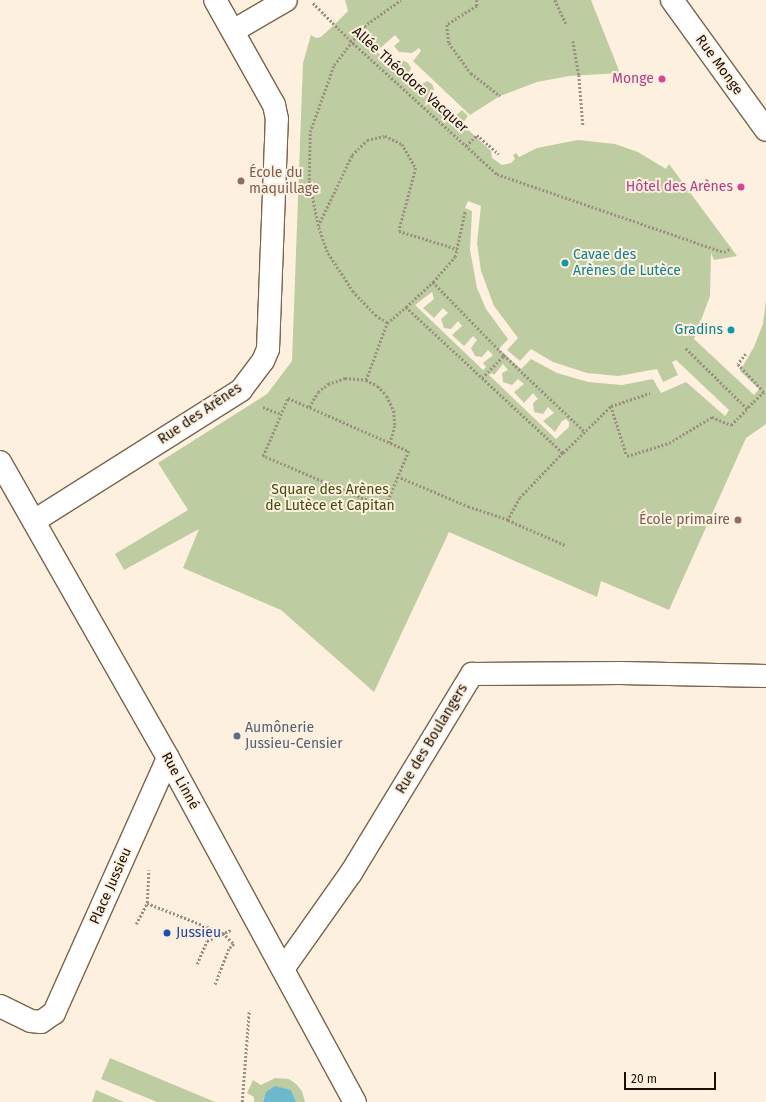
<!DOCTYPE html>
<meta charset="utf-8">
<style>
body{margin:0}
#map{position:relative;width:766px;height:1102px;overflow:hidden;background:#fef0df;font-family:"Fira Sans",sans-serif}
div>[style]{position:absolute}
.green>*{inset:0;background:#becca1}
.water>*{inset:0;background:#6cb9ce}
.path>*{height:2.5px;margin-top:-1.25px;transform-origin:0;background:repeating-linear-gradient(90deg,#9a8f81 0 2px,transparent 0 4px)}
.roads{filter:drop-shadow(1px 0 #79654b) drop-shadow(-1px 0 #79654b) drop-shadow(0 1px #79654b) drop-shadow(0 -1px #79654b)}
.minor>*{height:22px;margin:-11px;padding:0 11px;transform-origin:11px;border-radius:11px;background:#fff}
.major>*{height:22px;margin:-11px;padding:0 11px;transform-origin:11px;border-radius:11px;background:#fff}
.dots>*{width:11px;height:11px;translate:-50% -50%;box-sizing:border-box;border:2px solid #fef0df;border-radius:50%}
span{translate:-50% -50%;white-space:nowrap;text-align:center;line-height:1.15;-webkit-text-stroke:4px #fef0df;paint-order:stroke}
.street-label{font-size:14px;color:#170f06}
.hotel-label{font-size:14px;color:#b23c85}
.right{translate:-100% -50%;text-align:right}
.education-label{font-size:14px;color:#785e54}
.left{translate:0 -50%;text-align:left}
.culture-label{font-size:14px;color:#0d838f}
.park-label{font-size:14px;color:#3e4c08}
.service-label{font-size:14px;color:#4e5e75}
.transit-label{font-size:14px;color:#164399}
.scale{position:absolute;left:624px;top:1072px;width:92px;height:18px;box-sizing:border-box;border:2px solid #170f06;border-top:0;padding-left:5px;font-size:12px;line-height:14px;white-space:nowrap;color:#170f06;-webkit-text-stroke:3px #fef0df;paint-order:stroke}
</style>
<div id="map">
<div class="green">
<div style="clip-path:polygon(evenodd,345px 0,591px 0,620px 73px,569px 76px,537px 82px,500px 96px,470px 115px,413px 61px,421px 51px,419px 48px,412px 53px,399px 52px,394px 46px,400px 41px,395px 35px,377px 51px,382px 57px,386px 53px,397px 63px,402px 60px,408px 63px,411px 68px,408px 75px,420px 85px,427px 81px,432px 84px,434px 89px,431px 95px,454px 117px,462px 110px,468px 116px,462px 124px,491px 151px,492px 158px,502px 165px,511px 163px,515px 159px,513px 155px,516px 153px,519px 157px,537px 148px,578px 140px,615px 144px,638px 152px,666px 169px,669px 164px,737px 256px,714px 260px,711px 253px,710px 296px,694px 339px,754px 395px,759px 389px,740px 371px,754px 347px,763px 324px,766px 300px,766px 424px,746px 438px,669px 610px,601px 581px,597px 597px,449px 532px,374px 692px,281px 610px,183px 568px,199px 529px,124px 570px,115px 554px,188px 510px,158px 463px,267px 394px,292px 361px,303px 63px,311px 35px,316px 38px,321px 37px,334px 25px,348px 11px,345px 0,468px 201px,481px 206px,477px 243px,481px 271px,494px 306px,518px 338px,507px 350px,520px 361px,531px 349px,553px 362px,587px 373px,618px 376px,657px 369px,663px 382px,678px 375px,672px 362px,676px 360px,729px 410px,725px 416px,686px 382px,661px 393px,653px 379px,622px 385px,588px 382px,557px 373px,531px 359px,521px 369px,499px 349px,508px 339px,486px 309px,477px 288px,470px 250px,472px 211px,465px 208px,468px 201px,345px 0,432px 292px,434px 299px,423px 308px,434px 318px,443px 308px,448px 313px,441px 319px,444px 328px,451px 329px,458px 321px,462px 326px,452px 335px,464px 346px,473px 336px,477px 340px,471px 348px,475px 356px,482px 357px,488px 350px,493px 355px,483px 363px,486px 367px,483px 370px,415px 305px,432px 292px,345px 0,503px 364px,508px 370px,502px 373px,503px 382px,512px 385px,518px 379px,524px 384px,514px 392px,524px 403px,533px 393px,538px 399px,533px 403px,534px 412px,543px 414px,548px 407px,554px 413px,543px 421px,555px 432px,562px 421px,566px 419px,569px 422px,569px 427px,556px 439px,489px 375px,492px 373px,494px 375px,503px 364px)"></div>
<div style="clip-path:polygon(110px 1058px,215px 1102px,157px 1102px,101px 1079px)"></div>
<div style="clip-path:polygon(275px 1078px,289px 1079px,296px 1084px,302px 1091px,305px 1102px,296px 1102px,291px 1090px,264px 1097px,263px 1102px,254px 1102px,254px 1097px,247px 1093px,253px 1080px,261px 1085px)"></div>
<div style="clip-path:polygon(96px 1090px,124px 1102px,92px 1102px)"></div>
</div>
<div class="water">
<div style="clip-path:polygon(275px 1086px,291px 1090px,296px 1102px,263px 1102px,266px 1092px)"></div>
</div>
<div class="path">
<div style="left:477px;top:0;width:6px;rotate:90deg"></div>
<div style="left:477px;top:6px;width:36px;rotate:148deg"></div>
<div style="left:447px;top:25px;width:18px;rotate:84deg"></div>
<div style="left:449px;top:43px;width:37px;rotate:54deg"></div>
<div style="left:471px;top:73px;width:37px;rotate:38deg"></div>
<div style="left:555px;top:0;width:26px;rotate:65deg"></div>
<div style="left:313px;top:3px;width:57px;rotate:45deg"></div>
<div style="left:353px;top:43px;width:195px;rotate:42.3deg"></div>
<div style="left:497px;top:174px;width:240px;rotate:19deg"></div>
<div style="left:724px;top:252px;width:8px;rotate:-30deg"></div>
<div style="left:573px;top:41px;width:35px;rotate:80deg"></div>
<div style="left:579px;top:75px;width:50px;rotate:85.4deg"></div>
<div style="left:466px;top:146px;width:16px;rotate:-45deg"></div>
<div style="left:477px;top:135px;width:29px;rotate:41deg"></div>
<div style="left:318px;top:226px;width:79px;rotate:-64.4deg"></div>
<div style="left:352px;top:155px;width:21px;rotate:-45deg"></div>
<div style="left:367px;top:140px;width:18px;rotate:-13deg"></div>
<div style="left:385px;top:136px;width:19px;rotate:25deg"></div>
<div style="left:402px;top:144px;width:28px;rotate:60deg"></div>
<div style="left:416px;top:168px;width:65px;rotate:105.1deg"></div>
<div style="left:399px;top:231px;width:61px;rotate:17.2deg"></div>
<div style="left:433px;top:282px;width:33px;rotate:-49deg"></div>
<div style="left:455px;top:257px;width:47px;rotate:-77.7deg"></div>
<div style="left:406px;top:307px;width:37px;rotate:-43deg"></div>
<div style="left:433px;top:282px;width:102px;rotate:45.8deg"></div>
<div style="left:504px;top:355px;width:112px;rotate:43.5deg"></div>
<div style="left:387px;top:323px;width:25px;rotate:-40deg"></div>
<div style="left:406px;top:307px;width:214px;rotate:42.9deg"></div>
<div style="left:563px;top:453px;width:62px;rotate:133.7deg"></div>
<div style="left:520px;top:498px;width:25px;rotate:119deg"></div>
<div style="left:508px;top:520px;width:41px;rotate:-161.6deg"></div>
<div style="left:469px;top:507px;width:77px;rotate:-157.1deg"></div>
<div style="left:746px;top:354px;width:13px;rotate:129deg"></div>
<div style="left:738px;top:364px;width:38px;rotate:47deg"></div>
<div style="left:764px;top:392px;width:24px;rotate:135deg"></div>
<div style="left:482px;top:378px;width:32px;rotate:-46deg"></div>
<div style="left:366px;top:380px;width:61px;rotate:-69.8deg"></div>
<div style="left:387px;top:323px;width:13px;rotate:-148deg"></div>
<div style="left:376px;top:316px;width:33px;rotate:-134deg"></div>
<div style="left:353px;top:292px;width:48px;rotate:-123deg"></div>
<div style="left:327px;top:252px;width:28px;rotate:-109deg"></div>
<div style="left:318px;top:226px;width:47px;rotate:-101.1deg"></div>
<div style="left:309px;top:180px;width:48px;rotate:-88.8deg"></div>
<div style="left:310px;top:132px;width:71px;rotate:-70.3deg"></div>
<div style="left:334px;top:65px;width:49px;rotate:-52.4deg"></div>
<div style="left:364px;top:26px;width:45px;rotate:-35.1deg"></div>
<div style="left:288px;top:398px;width:132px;rotate:23.7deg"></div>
<div style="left:409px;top:451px;width:62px;rotate:112.8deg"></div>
<div style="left:385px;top:508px;width:133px;rotate:-156.9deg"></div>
<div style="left:263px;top:456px;width:63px;rotate:-66.7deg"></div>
<div style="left:611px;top:406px;width:52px;rotate:72.3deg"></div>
<div style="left:627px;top:456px;width:44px;rotate:-17.2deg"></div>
<div style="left:669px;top:443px;width:50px;rotate:-31.2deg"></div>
<div style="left:712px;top:417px;width:21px;rotate:23deg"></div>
<div style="left:731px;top:425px;width:23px;rotate:-45deg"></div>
<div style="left:747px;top:409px;width:87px;rotate:-135.5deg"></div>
<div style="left:263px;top:407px;width:19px;rotate:21deg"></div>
<div style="left:309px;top:407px;width:17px;rotate:-59deg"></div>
<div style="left:318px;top:392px;width:13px;rotate:-39deg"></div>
<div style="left:328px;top:384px;width:18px;rotate:-19deg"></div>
<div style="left:345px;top:378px;width:21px;rotate:5deg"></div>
<div style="left:366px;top:380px;width:13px;rotate:27deg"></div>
<div style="left:378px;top:386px;width:13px;rotate:48deg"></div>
<div style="left:387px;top:396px;width:17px;rotate:65deg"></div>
<div style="left:394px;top:411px;width:15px;rotate:86deg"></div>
<div style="left:395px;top:426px;width:18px;rotate:106deg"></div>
<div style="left:563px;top:453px;width:67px;rotate:-44.4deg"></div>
<div style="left:611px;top:406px;width:41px;rotate:-18.4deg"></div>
<div style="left:508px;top:520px;width:62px;rotate:23.7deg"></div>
<div style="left:147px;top:903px;width:33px;rotate:-87deg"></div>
<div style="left:136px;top:924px;width:24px;rotate:-62deg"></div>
<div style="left:147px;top:903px;width:82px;rotate:21.5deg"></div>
<div style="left:223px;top:933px;width:16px;rotate:45deg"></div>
<div style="left:234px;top:944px;width:7px;rotate:135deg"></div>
<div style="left:229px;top:949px;width:39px;rotate:111deg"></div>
<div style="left:197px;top:964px;width:25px;rotate:-67deg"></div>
<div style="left:207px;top:941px;width:26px;rotate:-25deg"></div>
<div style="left:242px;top:1102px;width:92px;rotate:-85.6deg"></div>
</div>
<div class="roads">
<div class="minor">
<div style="left:233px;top:31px;width:61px;rotate:-30.3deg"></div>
<div style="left:0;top:462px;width:340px;rotate:60.4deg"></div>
<div style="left:168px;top:758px;width:392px;rotate:61.5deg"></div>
<div style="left:34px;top:521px;width:245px;rotate:-32.3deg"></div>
<div style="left:241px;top:390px;width:36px;rotate:-53deg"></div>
<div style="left:263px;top:361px;width:13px;rotate:-67deg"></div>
<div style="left:268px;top:349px;width:230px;rotate:-87.8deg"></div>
<div style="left:277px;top:119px;width:14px;rotate:-102deg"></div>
<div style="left:274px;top:105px;width:120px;rotate:-119.3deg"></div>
<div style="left:283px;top:969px;width:118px;rotate:-54.7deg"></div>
<div style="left:351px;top:873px;width:233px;rotate:-58.7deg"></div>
<div style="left:472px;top:674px;width:148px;rotate:-0.4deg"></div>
<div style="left:620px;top:673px;width:146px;rotate:1.2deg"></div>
<div style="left:0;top:1006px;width:34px;rotate:26deg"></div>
<div style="left:31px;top:1021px;width:10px;rotate:6deg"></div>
<div style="left:41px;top:1022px;width:16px;rotate:-35deg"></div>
<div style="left:54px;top:1013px;width:279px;rotate:-65.9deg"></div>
</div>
<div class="major">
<div style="left:672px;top:0;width:160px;rotate:54.1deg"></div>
</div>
</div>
<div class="dots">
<div style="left:662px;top:79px;background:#d1479c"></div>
<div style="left:241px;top:181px;background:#8d6e63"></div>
<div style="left:741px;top:187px;background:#d1479c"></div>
<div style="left:565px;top:263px;background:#0f9aa8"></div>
<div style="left:731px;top:330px;background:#0f9aa8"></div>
<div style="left:738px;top:520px;background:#8d6e63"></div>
<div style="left:237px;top:736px;background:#5c6f8a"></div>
<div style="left:167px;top:933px;background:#1a4fb4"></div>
</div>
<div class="street-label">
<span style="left:719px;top:65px;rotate:54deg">Rue Monge</span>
<span style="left:410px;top:80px;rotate:42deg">Allée Théodore Vacquer</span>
<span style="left:200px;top:414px;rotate:-34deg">Rue des Arènes</span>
<span style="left:432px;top:739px;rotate:-59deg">Rue des Boulangers</span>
<span style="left:180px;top:781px;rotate:61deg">Rue Linné</span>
<span style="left:111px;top:886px;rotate:-66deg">Place Jussieu</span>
</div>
<div class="hotel-label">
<span class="right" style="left:654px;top:79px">Monge</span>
<span class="right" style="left:733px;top:187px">Hôtel des Arènes</span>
</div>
<div class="education-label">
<span class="left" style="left:249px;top:181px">École du<br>maquillage</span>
<span class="right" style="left:730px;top:520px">École primaire</span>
</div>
<div class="culture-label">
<span class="left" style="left:573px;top:263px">Cavae des<br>Arènes de Lutèce</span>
<span class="right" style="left:723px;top:330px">Gradins</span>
</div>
<div class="park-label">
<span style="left:330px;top:498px">Square des Arènes<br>de Lutèce et Capitan</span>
</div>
<div class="service-label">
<span class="left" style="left:245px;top:736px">Aumônerie<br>Jussieu-Censier</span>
</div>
<div class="transit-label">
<span class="left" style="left:176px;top:933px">Jussieu</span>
</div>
<div class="scale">20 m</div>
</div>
